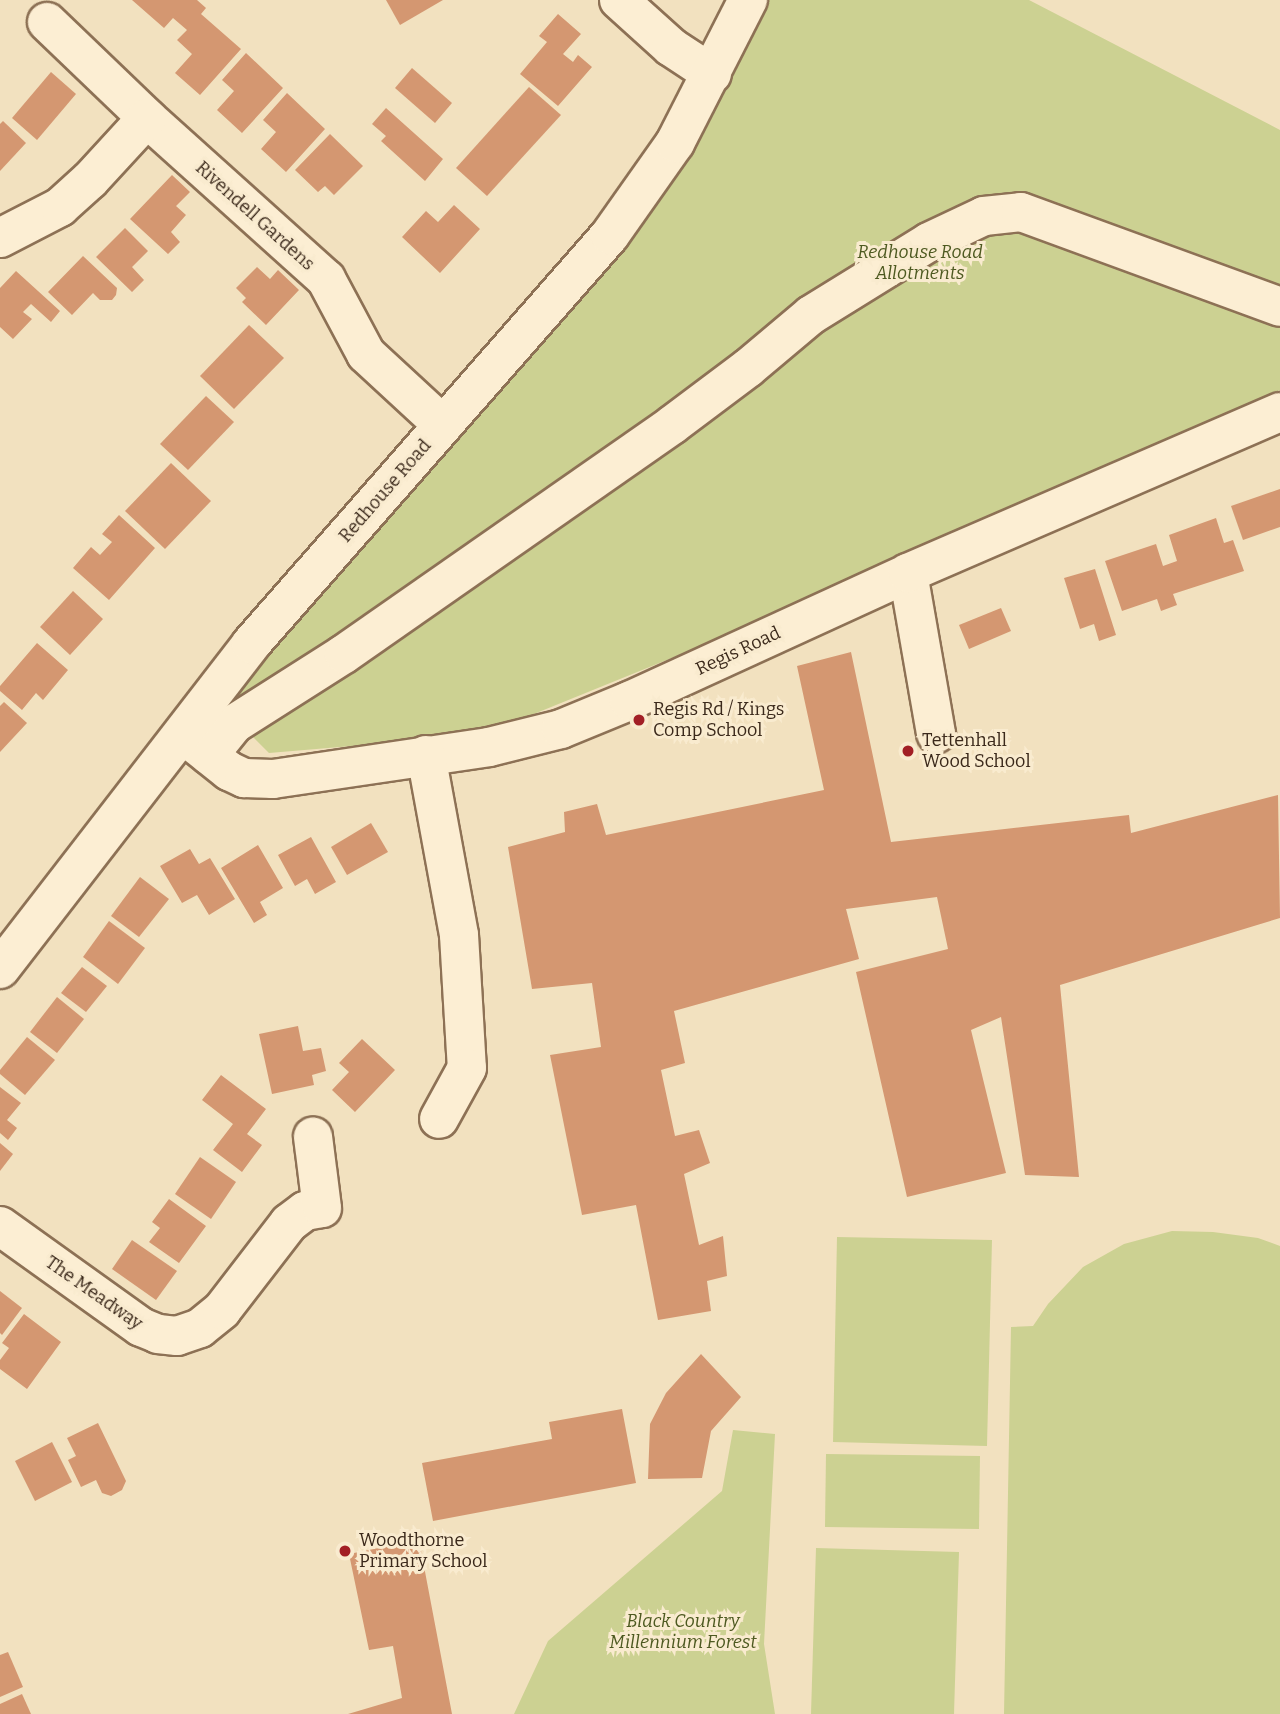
<!DOCTYPE html>
<style>
body{margin:0}
#map{position:relative;width:1280px;height:1714px;overflow:hidden;background:#f2e1bf;font-family:Bitter,serif}
div>[style]{position:absolute}
.green>*{inset:0;background:#ccd192}
.building>*{inset:0;background:#d49771}
.roads{filter:drop-shadow(2px 0 #8d7155) drop-shadow(-2px 0 #8d7155) drop-shadow(0 2px #8d7155) drop-shadow(0 -2px #8d7155)}
.minor>*{height:38px;margin:-19px;padding:0 19px;transform-origin:19px;border-radius:19px;background:#fceed3}
.dots>*{width:19px;height:19px;translate:-50% -50%;box-sizing:border-box;border:4px solid #f9ebcf;border-radius:50%}
span{translate:-50% -50%;white-space:nowrap;text-align:center;line-height:1.15;-webkit-text-stroke:6px #f9ebcf;paint-order:stroke}
.street-label{font-size:18px;color:#3b291b}
.park-label{font-size:18px;color:#4d5920;font-style:italic}
.poi-label{font-size:18px;color:#3b291b}
.left{translate:0 -50%;text-align:left}
</style>
<div id="map">
<div class="green">
<div style="clip-path:polygon(758px 0,1029px 0,1280px 130px,1280px 390px,844px 588px,482px 735px,269px 753px,219px 703px,496px 384px)"></div>
<div style="clip-path:polygon(1172px 1231px,1213px 1232px,1258px 1238px,1280px 1246px,1280px 1714px,1004px 1714px,1011px 1327px,1033px 1326px,1048px 1304px,1083px 1267px,1124px 1244px)"></div>
<div style="clip-path:polygon(837px 1237px,992px 1240px,987px 1446px,833px 1442px)"></div>
<div style="clip-path:polygon(733px 1430px,775px 1434px,764px 1644px,775px 1714px,514px 1714px,548px 1641px,722px 1491px)"></div>
<div style="clip-path:polygon(826px 1454px,980px 1456px,979px 1529px,825px 1527px)"></div>
<div style="clip-path:polygon(816px 1548px,959px 1552px,954px 1714px,811px 1714px)"></div>
</div>
<div class="building">
<div style="clip-path:polygon(132px 0,197px 0,206px 8px,201px 14px,241px 49px,200px 95px,175px 73px,192px 54px,177px 40px,187px 30px,173px 18px,164px 28px)"></div>
<div style="clip-path:polygon(386px 0,443px 0,400px 25px)"></div>
<div style="clip-path:polygon(558px 14px,581px 34px,563px 54px,573px 62px,578px 55px,592px 67px,558px 106px,520px 74px,547px 42px,539px 36px)"></div>
<div style="clip-path:polygon(246px 53px,283px 88px,242px 133px,217px 110px,234px 91px,222px 80px)"></div>
<div style="clip-path:polygon(412px 68px,452px 103px,435px 123px,395px 88px)"></div>
<div style="clip-path:polygon(51px 72px,76px 94px,37px 140px,12px 118px)"></div>
<div style="clip-path:polygon(529px 87px,561px 115px,487px 196px,456px 168px)"></div>
<div style="clip-path:polygon(287px 93px,325px 129px,286px 172px,261px 149px,276px 132px,263px 120px)"></div>
<div style="clip-path:polygon(386px 108px,443px 159px,425px 181px,381px 141px,386px 136px,372px 124px)"></div>
<div style="clip-path:polygon(3px 121px,26px 143px,0 171px,0 124px)"></div>
<div style="clip-path:polygon(330px 134px,363px 166px,334px 195px,325px 186px,318px 192px,295px 170px)"></div>
<div style="clip-path:polygon(172px 175px,190px 192px,176px 206px,186px 215px,171px 232px,180px 242px,168px 254px,130px 219px)"></div>
<div style="clip-path:polygon(454px 205px,480px 229px,440px 273px,402px 237px,426px 211px,438px 222px)"></div>
<div style="clip-path:polygon(125px 228px,148px 251px,132px 267px,144px 280px,132px 292px,96px 257px)"></div>
<div style="clip-path:polygon(83px 256px,117px 288px,116px 295px,112px 300px,100px 300px,93px 293px,72px 315px,48px 292px)"></div>
<div style="clip-path:polygon(257px 267px,270px 279px,278px 270px,299px 290px,266px 325px,242px 302px,246px 298px,236px 288px)"></div>
<div style="clip-path:polygon(16px 271px,60px 311px,51px 322px,31px 304px,23px 312px,32px 319px,13px 339px,0 327px,0 288px)"></div>
<div style="clip-path:polygon(249px 325px,284px 358px,234px 409px,200px 376px)"></div>
<div style="clip-path:polygon(206px 396px,234px 422px,188px 470px,160px 444px)"></div>
<div style="clip-path:polygon(171px 463px,211px 501px,165px 549px,125px 511px)"></div>
<div style="clip-path:polygon(1280px 489px,1280px 527px,1243px 540px,1231px 506px)"></div>
<div style="clip-path:polygon(119px 515px,155px 548px,109px 600px,73px 568px,91px 547px,100px 555px,112px 542px,102px 534px)"></div>
<div style="clip-path:polygon(1216px 518px,1224px 543px,1233px 540px,1244px 571px,1173px 594px,1177px 605px,1161px 611px,1157px 599px,1122px 611px,1105px 561px,1156px 544px,1163px 566px,1177px 561px,1169px 535px)"></div>
<div style="clip-path:polygon(1095px 569px,1116px 635px,1099px 641px,1094px 624px,1080px 629px,1064px 578px)"></div>
<div style="clip-path:polygon(73px 591px,103px 619px,70px 655px,40px 627px)"></div>
<div style="clip-path:polygon(1001px 608px,1011px 631px,969px 649px,959px 625px)"></div>
<div style="clip-path:polygon(37px 643px,68px 670px,43px 700px,36px 693px,22px 710px,0 691px,0 686px)"></div>
<div style="clip-path:polygon(851px 652px,891px 842px,1129px 815px,1131px 833px,1278px 795px,1280px 918px,1060px 985px,1079px 1177px,1025px 1175px,1001px 1017px,971px 1030px,1006px 1173px,907px 1197px,856px 972px,948px 949px,937px 897px,846px 909px,859px 959px,674px 1011px,685px 1063px,661px 1070px,675px 1136px,699px 1130px,710px 1163px,684px 1174px,699px 1245px,723px 1236px,727px 1276px,707px 1281px,711px 1311px,658px 1320px,636px 1205px,582px 1215px,550px 1055px,601px 1047px,592px 983px,532px 989px,508px 847px,565px 832px,564px 812px,597px 804px,606px 835px,824px 790px,797px 666px)"></div>
<div style="clip-path:polygon(4px 702px,27px 723px,0 752px,0 706px)"></div>
<div style="clip-path:polygon(371px 823px,388px 852px,347px 875px,331px 847px)"></div>
<div style="clip-path:polygon(311px 837px,336px 882px,315px 894px,307px 879px,295px 886px,278px 855px)"></div>
<div style="clip-path:polygon(258px 845px,283px 888px,260px 902px,267px 915px,254px 923px,221px 868px)"></div>
<div style="clip-path:polygon(190px 849px,199px 864px,210px 858px,235px 899px,209px 915px,197px 895px,182px 903px,160px 866px)"></div>
<div style="clip-path:polygon(140px 877px,169px 899px,139px 937px,111px 916px)"></div>
<div style="clip-path:polygon(109px 921px,145px 948px,118px 984px,83px 957px)"></div>
<div style="clip-path:polygon(82px 967px,107px 986px,86px 1012px,61px 993px)"></div>
<div style="clip-path:polygon(57px 997px,84px 1019px,57px 1053px,30px 1032px)"></div>
<div style="clip-path:polygon(298px 1026px,303px 1051px,321px 1048px,326px 1071px,312px 1075px,314px 1085px,272px 1094px,259px 1034px)"></div>
<div style="clip-path:polygon(27px 1037px,55px 1060px,25px 1095px,0 1074px,0 1070px)"></div>
<div style="clip-path:polygon(362px 1039px,395px 1070px,355px 1112px,332px 1090px,349px 1072px,339px 1063px)"></div>
<div style="clip-path:polygon(221px 1075px,266px 1109px,247px 1134px,262px 1145px,242px 1172px,213px 1150px,233px 1124px,202px 1100px)"></div>
<div style="clip-path:polygon(0 1087px,21px 1103px,7px 1120px,17px 1128px,8px 1140px,0 1133px)"></div>
<div style="clip-path:polygon(0 1143px,13px 1154px,0 1171px)"></div>
<div style="clip-path:polygon(200px 1157px,236px 1182px,211px 1219px,175px 1194px)"></div>
<div style="clip-path:polygon(169px 1199px,206px 1226px,179px 1263px,149px 1242px,160px 1228px,152px 1222px)"></div>
<div style="clip-path:polygon(132px 1240px,177px 1271px,156px 1300px,112px 1269px)"></div>
<div style="clip-path:polygon(0 1291px,22px 1308px,2px 1335px,0 1333px)"></div>
<div style="clip-path:polygon(24px 1314px,61px 1342px,27px 1389px,0 1369px,0 1360px,9px 1348px,2px 1343px)"></div>
<div style="clip-path:polygon(701px 1354px,741px 1397px,711px 1431px,702px 1478px,648px 1479px,650px 1424px,666px 1393px)"></div>
<div style="clip-path:polygon(622px 1409px,636px 1483px,433px 1521px,422px 1463px,552px 1439px,549px 1422px)"></div>
<div style="clip-path:polygon(98px 1423px,126px 1481px,122px 1490px,111px 1496px,102px 1493px,96px 1480px,81px 1487px,68px 1460px,76px 1456px,67px 1438px)"></div>
<div style="clip-path:polygon(52px 1442px,72px 1482px,35px 1501px,15px 1461px)"></div>
<div style="clip-path:polygon(419px 1540px,452px 1714px,348px 1714px,402px 1698px,393px 1646px,369px 1650px,349px 1554px)"></div>
<div style="clip-path:polygon(8px 1652px,23px 1687px,0 1697px,0 1655px)"></div>
<div style="clip-path:polygon(22px 1694px,31px 1714px,0 1714px,0 1704px)"></div>
</div>
<div class="roads">
<div class="minor">
<div style="left:619px;top:0;width:70px;rotate:42.1deg"></div>
<div style="left:671px;top:47px;width:49px;rotate:33.4deg"></div>
<div style="left:47px;top:22px;width:139px;rotate:43.8deg"></div>
<div style="left:147px;top:118px;width:241px;rotate:42deg"></div>
<div style="left:326px;top:279px;width:85px;rotate:61.9deg"></div>
<div style="left:366px;top:354px;width:105px;rotate:42.7deg"></div>
<div style="left:0;top:238px;width:68px;rotate:-27.3deg"></div>
<div style="left:60px;top:207px;width:40px;rotate:-42deg"></div>
<div style="left:90px;top:180px;width:84px;rotate:-47.4deg"></div>
<div style="left:908px;top:573px;width:163px;rotate:80.1deg"></div>
<div style="left:190px;top:740px;width:50px;rotate:38.5deg"></div>
<div style="left:229px;top:771px;width:17px;rotate:25deg"></div>
<div style="left:244px;top:778px;width:29px;rotate:2deg"></div>
<div style="left:273px;top:779px;width:218px;rotate:-8.4deg"></div>
<div style="left:489px;top:747px;width:74px;rotate:-14deg"></div>
<div style="left:561px;top:729px;width:74px;rotate:-22.4deg"></div>
<div style="left:629px;top:701px;width:307px;rotate:-24.6deg"></div>
<div style="left:908px;top:573px;width:405px;rotate:-23.4deg"></div>
<div style="left:209px;top:755px;width:40px;rotate:-51deg"></div>
<div style="left:234px;top:724px;width:130px;rotate:-32.5deg"></div>
<div style="left:344px;top:654px;width:400px;rotate:-34.9deg"></div>
<div style="left:672px;top:425px;width:95px;rotate:-36.9deg"></div>
<div style="left:748px;top:368px;width:82px;rotate:-40.1deg"></div>
<div style="left:811px;top:315px;width:139px;rotate:-31.7deg"></div>
<div style="left:929px;top:242px;width:61px;rotate:-25.3deg"></div>
<div style="left:984px;top:216px;width:37px;rotate:-6deg"></div>
<div style="left:1021px;top:212px;width:276px;rotate:20.1deg"></div>
<div style="left:426px;top:755px;width:183px;rotate:79.6deg"></div>
<div style="left:459px;top:935px;width:133px;rotate:86.6deg"></div>
<div style="left:467px;top:1068px;width:58px;rotate:118.8deg"></div>
<div style="left:0;top:969px;width:411px;rotate:-52.3deg"></div>
<div style="left:251px;top:644px;width:544px;rotate:-48.72deg"></div>
<div style="left:610px;top:235px;width:113px;rotate:-54.8deg"></div>
<div style="left:675px;top:143px;width:161px;rotate:-63deg"></div>
<div style="left:0;top:1226px;width:173px;rotate:35.6deg"></div>
<div style="left:141px;top:1327px;width:18px;rotate:22deg"></div>
<div style="left:158px;top:1334px;width:19px;rotate:6deg"></div>
<div style="left:177px;top:1336px;width:24px;rotate:-19deg"></div>
<div style="left:200px;top:1328px;width:28px;rotate:-39deg"></div>
<div style="left:222px;top:1310px;width:110px;rotate:-52.4deg"></div>
<div style="left:289px;top:1223px;width:20px;rotate:-37deg"></div>
<div style="left:305px;top:1211px;width:17px;rotate:-10deg"></div>
<div style="left:322px;top:1208px;width:72px;rotate:-97.2deg"></div>
</div>
</div>
<div class="dots">
<div style="left:639px;top:720px;background:#a21f25"></div>
<div style="left:908px;top:751px;background:#a21f25"></div>
<div style="left:345px;top:1551px;background:#a21f25"></div>
</div>
<div class="street-label">
<span style="left:255px;top:216px;rotate:42deg">Rivendell Gardens</span>
<span style="left:385px;top:491px;rotate:-49deg">Redhouse Road</span>
<span style="left:738px;top:651px;rotate:-25deg">Regis Road</span>
<span style="left:94px;top:1293px;rotate:35deg">The Meadway</span>
</div>
<div class="park-label">
<span style="left:920px;top:263px">Redhouse Road<br>Allotments</span>
<span style="left:683px;top:1632px">Black Country<br>Millennium Forest</span>
</div>
<div class="poi-label">
<span class="left" style="left:653px;top:720px">Regis Rd / Kings<br>Comp School</span>
<span class="left" style="left:922px;top:751px">Tettenhall<br>Wood School</span>
<span class="left" style="left:359px;top:1551px">Woodthorne<br>Primary School</span>
</div>
</div>
